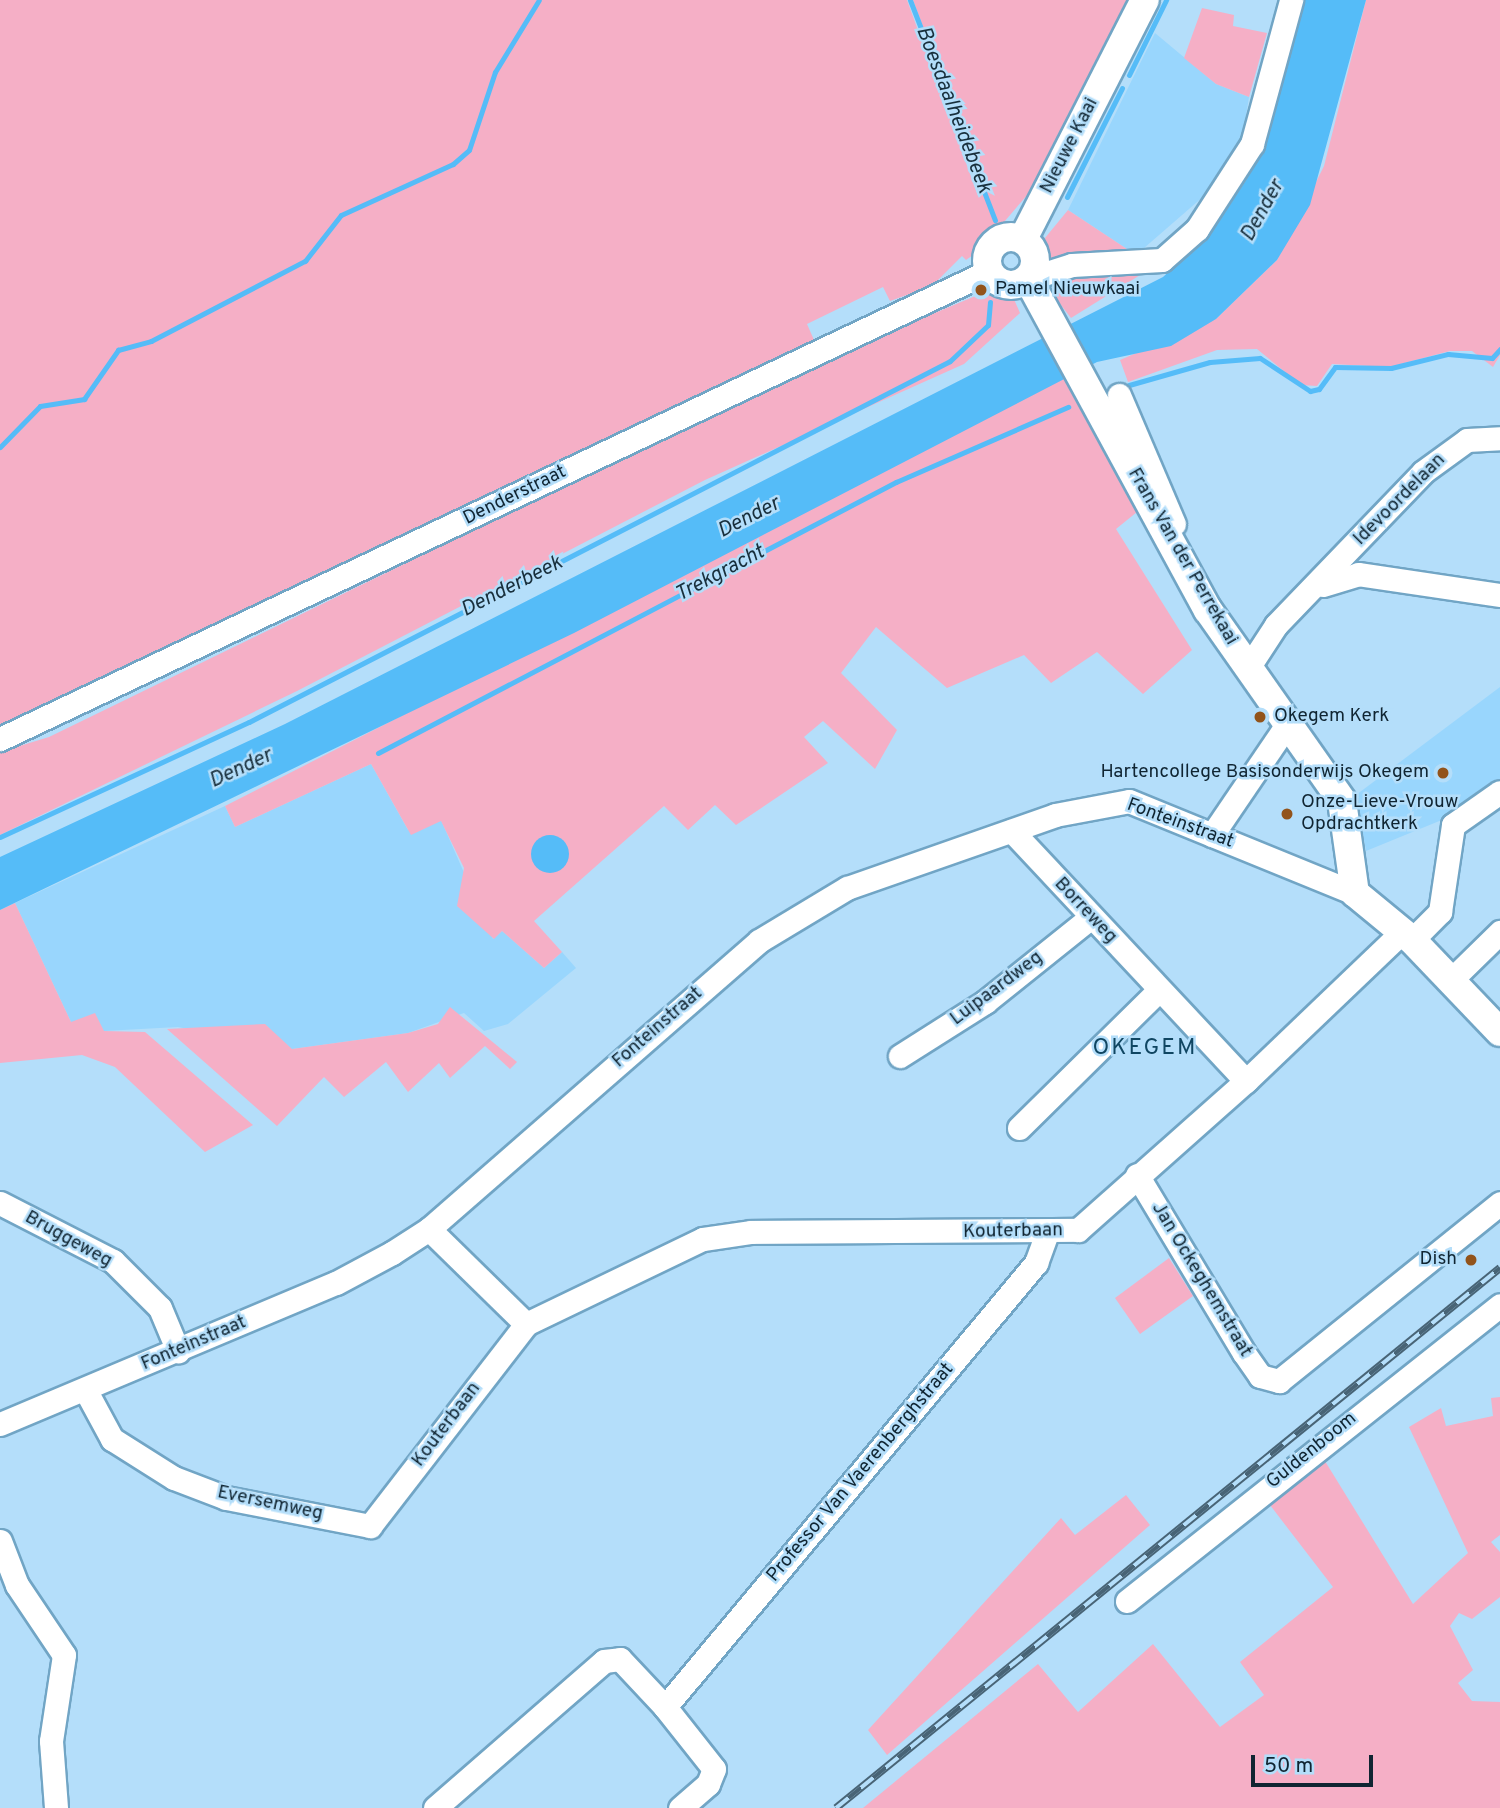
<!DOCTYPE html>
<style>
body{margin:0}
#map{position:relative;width:1500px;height:1808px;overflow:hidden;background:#b4defa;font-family:Overpass,sans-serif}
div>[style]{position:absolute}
.built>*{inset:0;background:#99d6fd}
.green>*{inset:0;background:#f5afc6}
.water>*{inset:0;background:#55bcf8}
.round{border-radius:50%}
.stream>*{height:5px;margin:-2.5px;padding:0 2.5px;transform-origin:2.5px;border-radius:2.5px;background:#55bcf8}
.roads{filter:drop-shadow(2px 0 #71a5c5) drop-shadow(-2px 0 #71a5c5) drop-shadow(0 2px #71a5c5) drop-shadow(0 -2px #71a5c5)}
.minor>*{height:23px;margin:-11.5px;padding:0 11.5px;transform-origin:11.5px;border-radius:11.5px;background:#fff}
.major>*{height:28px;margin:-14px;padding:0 14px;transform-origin:14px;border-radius:14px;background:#fff}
.major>.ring{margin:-14px;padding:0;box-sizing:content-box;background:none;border:28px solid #fff;border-radius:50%}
.rail>*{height:8px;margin-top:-4px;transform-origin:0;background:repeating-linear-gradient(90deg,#b4defa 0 16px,#486476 0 32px);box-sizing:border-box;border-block:2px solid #486476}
.dots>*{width:19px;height:19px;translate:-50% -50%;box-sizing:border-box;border:4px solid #b4defa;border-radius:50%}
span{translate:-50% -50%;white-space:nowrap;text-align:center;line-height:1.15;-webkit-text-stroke:5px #b4defa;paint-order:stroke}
.street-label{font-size:19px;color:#102532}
.poi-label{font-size:19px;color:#102532}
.left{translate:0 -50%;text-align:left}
.right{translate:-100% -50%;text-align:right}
.water-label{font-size:21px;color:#182f3c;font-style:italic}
.quarter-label{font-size:23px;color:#104662;letter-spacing:2px}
.scale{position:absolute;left:1251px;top:1755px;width:122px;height:32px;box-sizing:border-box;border:4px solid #102532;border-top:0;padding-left:9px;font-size:21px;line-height:24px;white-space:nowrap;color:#102532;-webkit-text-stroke:5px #b4defa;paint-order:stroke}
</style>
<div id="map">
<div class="built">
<div style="clip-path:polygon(1155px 33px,1216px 84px,1249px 97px,1240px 154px,1227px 176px,1136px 255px,1068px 210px)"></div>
<div style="clip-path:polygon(1500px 687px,1500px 784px,1454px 815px,1366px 851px,1356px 795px)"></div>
<div style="clip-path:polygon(371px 764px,408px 830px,441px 820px,493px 939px,502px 931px,544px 968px,562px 952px,576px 968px,508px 1024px,484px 1031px,464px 1013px,408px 1033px,292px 1049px,178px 1027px,104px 1031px,71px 1022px,15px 903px,225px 806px,235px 827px)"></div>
</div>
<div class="green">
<div style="clip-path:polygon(0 0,907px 0,978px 196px,984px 189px,913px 0,1133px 0,1041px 179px,980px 250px,966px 260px,962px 256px,932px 286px,890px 301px,883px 287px,807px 324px,814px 340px,0 729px)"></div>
<div style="clip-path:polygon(1366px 0,1500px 0,1500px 355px,1493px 367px,1472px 351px,1450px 351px,1389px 367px,1332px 364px,1317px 386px,1301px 385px,1257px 349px,1217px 350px,1128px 382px,1120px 360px,1216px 319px,1277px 260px,1324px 166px)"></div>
<div style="clip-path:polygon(1202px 8px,1234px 15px,1233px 26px,1267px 33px,1249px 97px,1216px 84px,1184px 58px)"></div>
<div style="clip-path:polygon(1068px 210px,1136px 255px,1066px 254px,1049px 261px,1045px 238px)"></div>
<div style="clip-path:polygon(1153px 267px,1071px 318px,1054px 296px,1061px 276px)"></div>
<div style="clip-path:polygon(985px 292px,1013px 297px,1020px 313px,964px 364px,705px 480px,297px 691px,0 835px,0 752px,49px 737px,827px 358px)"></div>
<div style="clip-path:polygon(1066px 377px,1137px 512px,1116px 529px,1192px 650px,1143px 694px,1097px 652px,1051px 683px,1024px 655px,947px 688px,876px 627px,841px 673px,897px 730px,875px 769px,823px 721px,804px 737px,828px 763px,736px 825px,715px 805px,688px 830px,664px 806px,534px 921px,562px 952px,544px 968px,502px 931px,494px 939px,457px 906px,464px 868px,441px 821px,411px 835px,371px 764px,235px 827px,225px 806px)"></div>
<div style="clip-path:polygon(15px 903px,71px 1022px,95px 1013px,104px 1031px,145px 1032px,253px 1125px,205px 1152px,115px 1067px,82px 1055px,0 1063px,0 910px)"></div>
<div style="clip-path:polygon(450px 1007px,517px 1062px,510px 1069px,485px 1046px,450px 1078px,439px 1063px,408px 1092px,386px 1062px,344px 1097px,324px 1077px,277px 1126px,167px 1029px,265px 1024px,292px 1049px,408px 1033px,438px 1024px)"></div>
<div style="clip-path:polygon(1169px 1258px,1193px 1296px,1140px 1334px,1115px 1298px)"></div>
<div style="clip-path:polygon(1500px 1397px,1500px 1535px,1491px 1542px,1500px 1552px,1500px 1597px,1472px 1619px,1459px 1613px,1450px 1626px,1473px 1670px,1458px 1683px,1472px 1701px,1500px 1702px,1500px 1808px,863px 1808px,1038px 1664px,1078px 1712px,1153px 1644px,1220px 1727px,1264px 1695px,1240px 1662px,1333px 1587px,1263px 1496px,1320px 1453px,1413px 1604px,1468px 1553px,1409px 1427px,1441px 1408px,1446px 1426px,1493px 1416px,1491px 1398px)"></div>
<div style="clip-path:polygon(1126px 1495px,1150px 1525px,887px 1755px,868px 1730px,1061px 1518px,1075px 1535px)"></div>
</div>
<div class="water">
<div style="clip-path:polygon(1299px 0,1366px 0,1310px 205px,1277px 260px,1216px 319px,1171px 346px,1097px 362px,574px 633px,0 910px,0 857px,285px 724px,1163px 277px,1212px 232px,1246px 180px)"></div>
<div class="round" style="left:531px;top:835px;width:38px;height:38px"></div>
</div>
<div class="stream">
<div style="left:910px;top:0;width:236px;rotate:68.9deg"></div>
<div style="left:1129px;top:75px;width:84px;rotate:-63.7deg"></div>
<div style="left:1067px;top:197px;width:122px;rotate:-63.2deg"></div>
<div style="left:1129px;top:385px;width:84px;rotate:-15.9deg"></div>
<div style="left:1210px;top:362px;width:50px;rotate:-4.6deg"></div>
<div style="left:1260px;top:358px;width:60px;rotate:33.4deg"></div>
<div style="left:1310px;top:391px;width:9px;rotate:-13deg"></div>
<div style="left:1319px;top:389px;width:27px;rotate:-54deg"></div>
<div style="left:1335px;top:367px;width:56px;rotate:1deg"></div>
<div style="left:1391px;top:368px;width:59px;rotate:-13.8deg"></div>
<div style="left:1448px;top:354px;width:44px;rotate:5.2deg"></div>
<div style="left:1492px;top:358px;width:12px;rotate:-48deg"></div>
<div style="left:0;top:447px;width:57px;rotate:-45.7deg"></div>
<div style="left:40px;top:406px;width:45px;rotate:-9deg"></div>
<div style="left:84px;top:399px;width:60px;rotate:-55.2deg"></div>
<div style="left:118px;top:350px;width:34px;rotate:-15deg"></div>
<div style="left:151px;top:341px;width:174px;rotate:-27.5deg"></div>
<div style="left:305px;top:261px;width:58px;rotate:-52deg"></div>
<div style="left:341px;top:215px;width:123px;rotate:-24.5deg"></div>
<div style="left:453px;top:164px;width:21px;rotate:-41deg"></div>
<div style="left:469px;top:150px;width:82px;rotate:-71.6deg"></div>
<div style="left:495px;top:72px;width:84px;rotate:-58.6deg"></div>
<div style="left:378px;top:753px;width:585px;rotate:-27.62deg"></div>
<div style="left:896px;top:482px;width:188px;rotate:-23.6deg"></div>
<div style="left:0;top:837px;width:274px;rotate:-24.8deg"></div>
<div style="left:249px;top:722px;width:788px;rotate:-27.25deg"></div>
<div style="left:950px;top:361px;width:52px;rotate:-43.5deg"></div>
<div style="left:988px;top:325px;width:23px;rotate:-85deg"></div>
</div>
<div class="roads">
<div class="minor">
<div style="left:1028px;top:279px;width:46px;rotate:-17.7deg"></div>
<div style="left:1072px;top:265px;width:90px;rotate:-3.2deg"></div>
<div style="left:1162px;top:260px;width:47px;rotate:-41.5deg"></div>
<div style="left:1197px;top:229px;width:101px;rotate:-57.1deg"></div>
<div style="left:1252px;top:144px;width:149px;rotate:-74.8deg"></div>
<div style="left:1119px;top:395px;width:140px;rotate:66.9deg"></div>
<div style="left:1323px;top:585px;width:37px;rotate:-17deg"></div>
<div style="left:1358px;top:574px;width:144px;rotate:8.4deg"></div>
<div style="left:1248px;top:668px;width:51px;rotate:-56.9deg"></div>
<div style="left:1276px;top:625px;width:212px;rotate:-46.1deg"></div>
<div style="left:1423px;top:472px;width:54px;rotate:-36deg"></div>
<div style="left:1467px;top:440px;width:33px;rotate:-3deg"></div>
<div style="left:0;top:739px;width:1094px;rotate:-25.32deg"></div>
<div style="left:1012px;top:831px;width:342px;rotate:46.9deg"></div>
<div style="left:1212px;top:835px;width:135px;rotate:-55.8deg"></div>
<div style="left:1412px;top:940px;width:40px;rotate:-45deg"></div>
<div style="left:1440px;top:912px;width:88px;rotate:-81.5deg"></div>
<div style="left:1453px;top:825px;width:57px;rotate:-35.1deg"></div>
<div style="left:1451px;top:980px;width:69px;rotate:-44.4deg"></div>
<div style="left:900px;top:1056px;width:101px;rotate:-32.4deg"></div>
<div style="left:985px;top:1002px;width:136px;rotate:-38.7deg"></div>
<div style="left:1019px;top:1128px;width:195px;rotate:-44.6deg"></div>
<div style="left:1137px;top:1175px;width:208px;rotate:59deg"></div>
<div style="left:1244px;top:1353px;width:28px;rotate:55deg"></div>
<div style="left:1260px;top:1376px;width:20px;rotate:15deg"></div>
<div style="left:1279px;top:1381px;width:284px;rotate:-38.8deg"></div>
<div style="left:0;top:1203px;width:127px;rotate:27.2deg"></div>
<div style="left:113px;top:1261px;width:66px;rotate:45deg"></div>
<div style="left:160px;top:1308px;width:47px;rotate:67.3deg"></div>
<div style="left:429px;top:1229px;width:136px;rotate:44.4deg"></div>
<div style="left:86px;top:1391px;width:55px;rotate:61.6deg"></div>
<div style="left:112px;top:1439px;width:73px;rotate:32.2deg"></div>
<div style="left:174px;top:1478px;width:56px;rotate:21deg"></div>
<div style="left:226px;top:1498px;width:147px;rotate:11deg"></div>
<div style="left:370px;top:1526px;width:255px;rotate:-52.3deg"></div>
<div style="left:526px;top:1324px;width:196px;rotate:-25.7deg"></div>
<div style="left:703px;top:1239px;width:49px;rotate:-8.3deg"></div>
<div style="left:751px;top:1232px;width:327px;rotate:-0.4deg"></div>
<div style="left:1078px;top:1230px;width:225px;rotate:-41.6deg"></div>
<div style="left:1246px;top:1081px;width:217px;rotate:-43.7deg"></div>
<div style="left:0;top:1424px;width:364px;rotate:-22.8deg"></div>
<div style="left:336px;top:1283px;width:64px;rotate:-28.2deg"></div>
<div style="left:392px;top:1253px;width:44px;rotate:-33deg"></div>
<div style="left:429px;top:1229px;width:438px;rotate:-41.1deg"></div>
<div style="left:759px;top:941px;width:103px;rotate:-31.1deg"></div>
<div style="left:847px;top:888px;width:220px;rotate:-19.3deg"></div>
<div style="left:1055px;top:815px;width:75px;rotate:-10.7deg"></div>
<div style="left:1129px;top:801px;width:244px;rotate:22.2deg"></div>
<div style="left:0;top:1541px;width:47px;rotate:68.9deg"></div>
<div style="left:17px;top:1585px;width:84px;rotate:56.1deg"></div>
<div style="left:64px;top:1655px;width:87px;rotate:98.6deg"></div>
<div style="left:51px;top:1741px;width:67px;rotate:85.7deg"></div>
<div style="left:1127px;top:1601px;width:476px;rotate:-38.4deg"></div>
<div style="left:665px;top:1707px;width:79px;rotate:51.7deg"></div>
<div style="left:714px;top:1769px;width:16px;rotate:112deg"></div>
<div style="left:708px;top:1784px;width:37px;rotate:139deg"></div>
<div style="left:435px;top:1808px;width:224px;rotate:-41deg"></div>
<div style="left:604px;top:1661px;width:16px;rotate:-7deg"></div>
<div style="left:620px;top:1659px;width:66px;rotate:46.8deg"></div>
<div style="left:665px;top:1707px;width:579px;rotate:-50.12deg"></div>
<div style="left:1036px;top:1263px;width:32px;rotate:-70deg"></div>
</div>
<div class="major">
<div class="ring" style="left:987px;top:237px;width:20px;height:20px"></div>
<div style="left:1023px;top:239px;width:268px;rotate:-63deg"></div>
<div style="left:1028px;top:279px;width:377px;rotate:61.5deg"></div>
<div style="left:1208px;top:610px;width:233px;rotate:54.9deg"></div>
<div style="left:1342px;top:801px;width:93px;rotate:82deg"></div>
<div style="left:1355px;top:893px;width:74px;rotate:39.5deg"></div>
<div style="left:1412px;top:940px;width:127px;rotate:46.3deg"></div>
</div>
</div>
<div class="rail">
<div style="left:836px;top:1808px;width:856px;rotate:-39.12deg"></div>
</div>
<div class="dots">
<div style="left:981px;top:290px;background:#92531a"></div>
<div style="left:1260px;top:717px;background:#92531a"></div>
<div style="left:1443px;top:773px;background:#92531a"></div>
<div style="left:1287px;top:814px;background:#92531a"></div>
<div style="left:1471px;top:1260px;background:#92531a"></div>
</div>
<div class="street-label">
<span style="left:1070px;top:146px;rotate:-63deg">Nieuwe Kaai</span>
<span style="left:515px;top:496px;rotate:-26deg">Denderstraat</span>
<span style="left:1400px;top:500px;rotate:-45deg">Idevoordelaan</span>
<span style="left:1182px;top:557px;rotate:60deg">Frans Van der Perrekaai</span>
<span style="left:1180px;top:824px;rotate:20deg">Fonteinstraat</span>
<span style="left:1085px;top:911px;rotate:47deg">Borreweg</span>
<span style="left:997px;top:989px;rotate:-37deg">Luipaardweg</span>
<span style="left:658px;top:1028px;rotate:-41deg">Fonteinstraat</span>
<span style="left:1013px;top:1232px;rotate:-1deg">Kouterbaan</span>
<span style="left:68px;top:1240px;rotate:29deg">Bruggeweg</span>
<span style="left:1201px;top:1280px;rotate:59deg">Jan Ockeghemstraat</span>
<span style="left:194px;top:1344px;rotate:-23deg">Fonteinstraat</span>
<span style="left:447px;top:1425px;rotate:-53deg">Kouterbaan</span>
<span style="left:1312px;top:1451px;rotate:-39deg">Guldenboom</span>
<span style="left:861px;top:1473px;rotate:-50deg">Professor Van Vaerenberghstraat</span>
<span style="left:270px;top:1504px;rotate:12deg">Eversemweg</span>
</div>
<div class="poi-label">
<span class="left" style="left:995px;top:290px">Pamel Nieuwkaai</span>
<span class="left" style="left:1274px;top:717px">Okegem Kerk</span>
<span class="right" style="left:1429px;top:773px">Hartencollege Basisonderwijs Okegem</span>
<span class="left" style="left:1301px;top:814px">Onze-Lieve-Vrouw<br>Opdrachtkerk</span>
<span class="right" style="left:1457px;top:1260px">Dish</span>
</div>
<div class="water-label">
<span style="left:953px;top:110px;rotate:69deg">Boesdaalheidebeek</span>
<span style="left:1263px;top:211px;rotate:-61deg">Dender</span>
<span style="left:749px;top:518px;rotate:-27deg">Dender</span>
<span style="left:720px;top:574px;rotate:-28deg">Trekgracht</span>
<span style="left:512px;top:587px;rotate:-27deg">Denderbeek</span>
<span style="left:241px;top:769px;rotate:-25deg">Dender</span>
</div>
<div class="quarter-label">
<span style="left:1145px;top:1049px">OKEGEM</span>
</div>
<div class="scale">50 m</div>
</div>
